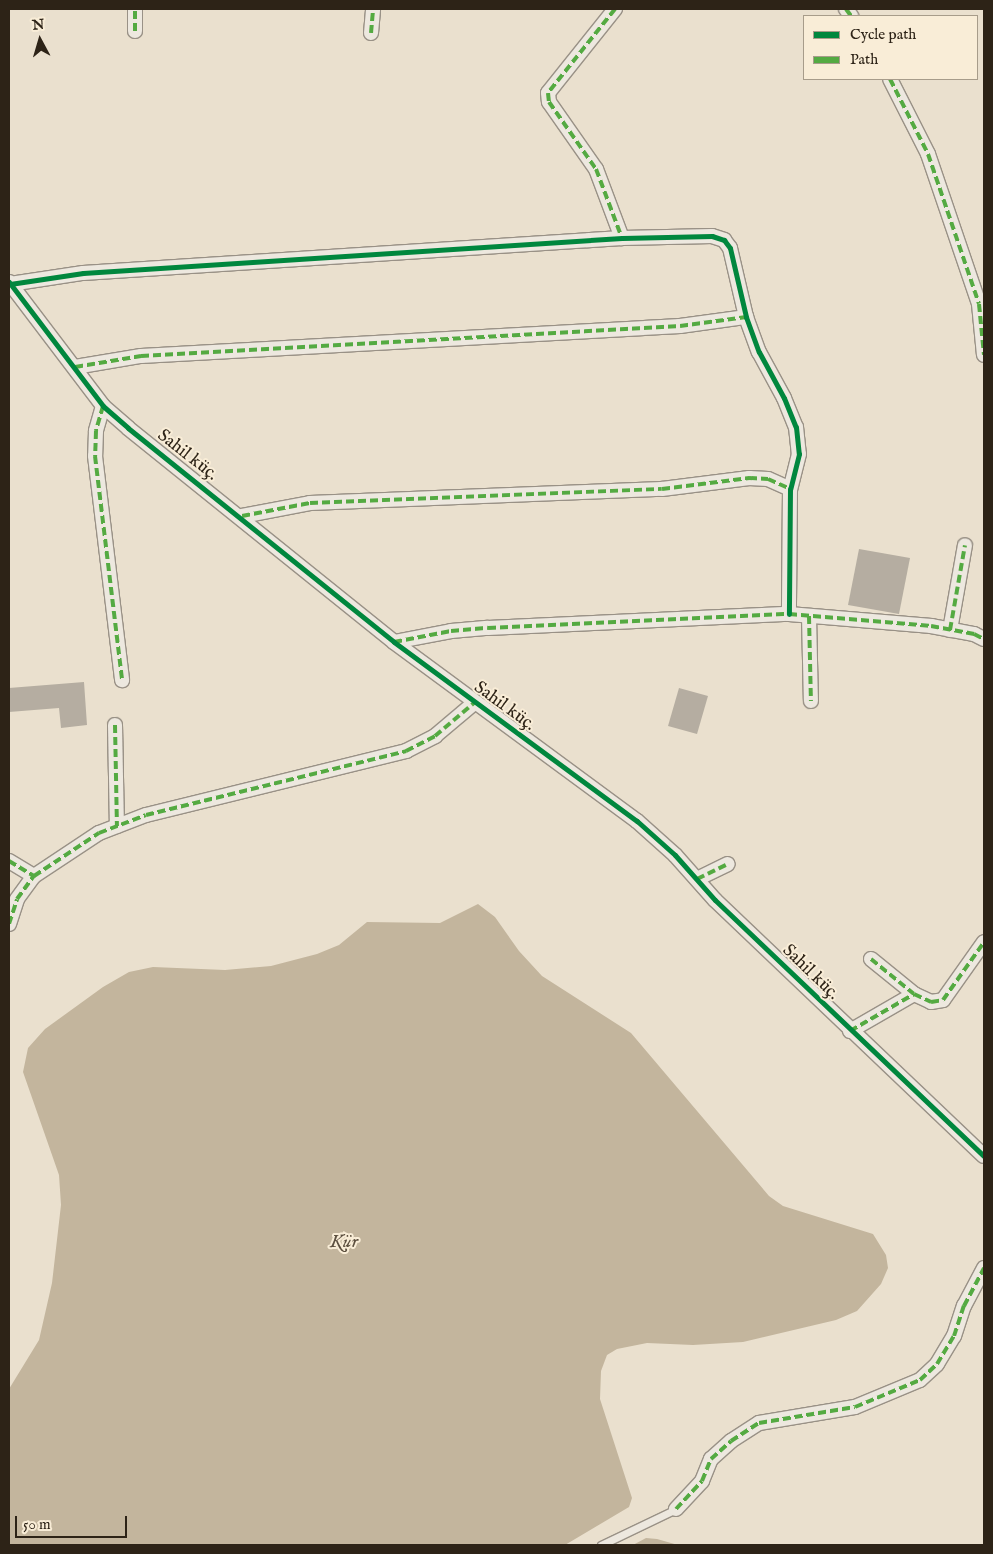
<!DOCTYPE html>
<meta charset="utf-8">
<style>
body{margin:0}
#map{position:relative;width:993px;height:1554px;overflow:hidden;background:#eae0ce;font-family:"IM FELL English",serif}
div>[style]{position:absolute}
.water>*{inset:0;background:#c3b59d}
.building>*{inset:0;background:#b5ada1}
.roads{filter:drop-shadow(1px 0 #999186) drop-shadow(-1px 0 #999186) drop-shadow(0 1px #999186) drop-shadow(0 -1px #999186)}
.service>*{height:7px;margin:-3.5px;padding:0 3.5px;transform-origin:3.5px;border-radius:3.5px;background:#ede8df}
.minor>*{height:14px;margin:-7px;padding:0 7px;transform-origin:7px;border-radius:7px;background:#ede8df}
.quiet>*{height:4px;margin-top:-2px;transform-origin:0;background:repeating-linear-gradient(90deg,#54aa42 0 8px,transparent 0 12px)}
.cycleway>*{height:5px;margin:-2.5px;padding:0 2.5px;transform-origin:2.5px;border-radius:2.5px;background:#00873e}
span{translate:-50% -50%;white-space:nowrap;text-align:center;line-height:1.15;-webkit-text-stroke:4px #f9edd7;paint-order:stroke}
.street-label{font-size:18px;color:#2d2317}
.water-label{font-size:19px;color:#5c4f3f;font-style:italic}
.frame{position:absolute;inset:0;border:10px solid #2d2317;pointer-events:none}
.legend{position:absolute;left:803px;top:15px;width:175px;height:65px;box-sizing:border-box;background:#f9edd7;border:1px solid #a79c8a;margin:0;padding:6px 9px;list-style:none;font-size:15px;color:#2d2317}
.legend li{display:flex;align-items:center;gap:10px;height:25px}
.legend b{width:25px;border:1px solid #a79c8a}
.north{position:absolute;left:15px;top:15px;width:50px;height:50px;-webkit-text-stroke:4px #f9edd7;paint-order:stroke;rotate:354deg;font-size:14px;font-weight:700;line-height:20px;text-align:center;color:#2d2317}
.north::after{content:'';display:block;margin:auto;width:18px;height:22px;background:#2d2317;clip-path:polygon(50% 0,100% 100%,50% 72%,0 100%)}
.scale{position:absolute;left:15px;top:1516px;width:112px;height:22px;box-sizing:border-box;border:2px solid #2d2317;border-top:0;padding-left:6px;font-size:15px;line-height:18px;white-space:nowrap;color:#2d2317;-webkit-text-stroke:4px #f9edd7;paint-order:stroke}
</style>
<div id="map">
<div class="water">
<div style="clip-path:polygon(478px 904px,495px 917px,519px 951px,542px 976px,631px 1033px,769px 1196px,783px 1206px,873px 1234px,886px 1255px,888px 1268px,881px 1284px,857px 1311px,836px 1320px,743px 1342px,693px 1345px,647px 1343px,617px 1349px,607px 1355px,601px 1371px,600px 1399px,632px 1498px,629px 1507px,565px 1545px,9px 1545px,9px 1389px,39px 1340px,52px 1283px,61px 1205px,59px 1175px,23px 1072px,28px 1048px,45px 1029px,103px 987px,129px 972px,153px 967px,225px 970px,271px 966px,317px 954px,339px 945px,367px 922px,440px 923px)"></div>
<div style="clip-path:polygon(646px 1538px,657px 1539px,678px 1545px,633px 1545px)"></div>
</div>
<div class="building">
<div style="clip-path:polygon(859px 549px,910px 558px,899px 614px,848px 605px)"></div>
<div style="clip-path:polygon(84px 682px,87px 725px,61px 728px,59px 708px,9px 712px,9px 688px)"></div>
<div style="clip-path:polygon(679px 688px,708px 696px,697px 734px,668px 726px)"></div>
</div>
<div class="roads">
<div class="service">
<div style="left:601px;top:1545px;width:83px;rotate:-25.6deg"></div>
</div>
<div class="minor">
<div style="left:615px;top:9px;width:107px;rotate:128.6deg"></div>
<div style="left:548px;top:93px;width:9px;rotate:84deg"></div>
<div style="left:549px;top:102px;width:82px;rotate:55deg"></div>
<div style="left:596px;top:169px;width:74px;rotate:69.4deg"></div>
<div style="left:846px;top:9px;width:9px;rotate:54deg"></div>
<div style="left:135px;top:31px;width:22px;rotate:-90deg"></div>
<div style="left:371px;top:33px;width:24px;rotate:-85deg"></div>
<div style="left:890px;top:79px;width:84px;rotate:63.1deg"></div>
<div style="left:928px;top:154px;width:158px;rotate:71.2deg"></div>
<div style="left:979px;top:304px;width:51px;rotate:84.4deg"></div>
<div style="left:9px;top:282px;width:156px;rotate:52.8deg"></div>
<div style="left:103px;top:406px;width:33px;rotate:41deg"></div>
<div style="left:128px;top:428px;width:341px;rotate:38.8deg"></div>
<div style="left:394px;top:642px;width:302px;rotate:36.4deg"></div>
<div style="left:637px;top:821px;width:51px;rotate:41.8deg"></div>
<div style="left:675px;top:855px;width:60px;rotate:48.4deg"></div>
<div style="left:715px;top:900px;width:371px;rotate:43.6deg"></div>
<div style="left:10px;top:284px;width:74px;rotate:-8.6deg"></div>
<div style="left:83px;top:273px;width:540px;rotate:-3.72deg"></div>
<div style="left:622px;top:238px;width:90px;rotate:-1.3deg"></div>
<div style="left:712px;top:236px;width:13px;rotate:18deg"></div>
<div style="left:724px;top:240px;width:10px;rotate:53deg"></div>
<div style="left:730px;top:248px;width:71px;rotate:76.9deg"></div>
<div style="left:746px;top:317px;width:37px;rotate:70deg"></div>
<div style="left:759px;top:352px;width:52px;rotate:61.5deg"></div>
<div style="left:784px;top:398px;width:31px;rotate:68deg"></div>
<div style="left:796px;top:427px;width:27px;rotate:84deg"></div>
<div style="left:799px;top:454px;width:36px;rotate:104deg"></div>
<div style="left:790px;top:489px;width:125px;rotate:90.5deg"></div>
<div style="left:75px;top:367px;width:67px;rotate:-9.5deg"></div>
<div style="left:141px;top:356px;width:540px;rotate:-3.19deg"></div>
<div style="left:680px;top:326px;width:67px;rotate:-7.8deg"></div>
<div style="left:103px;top:406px;width:26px;rotate:106deg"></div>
<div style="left:96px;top:431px;width:25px;rotate:92deg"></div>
<div style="left:95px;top:456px;width:226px;rotate:83.1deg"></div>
<div style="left:242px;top:516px;width:69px;rotate:-10.8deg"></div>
<div style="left:310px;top:503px;width:352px;rotate:-2.3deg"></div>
<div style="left:662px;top:489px;width:88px;rotate:-7.2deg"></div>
<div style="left:749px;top:478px;width:19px;rotate:3deg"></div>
<div style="left:768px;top:479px;width:24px;rotate:24deg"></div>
<div style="left:809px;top:616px;width:85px;rotate:88.7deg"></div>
<div style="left:950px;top:630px;width:86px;rotate:-80deg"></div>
<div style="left:394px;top:642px;width:58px;rotate:-10.9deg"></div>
<div style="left:451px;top:631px;width:37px;rotate:-5deg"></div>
<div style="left:488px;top:628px;width:301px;rotate:-2.7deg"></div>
<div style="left:789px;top:614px;width:143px;rotate:4.8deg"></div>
<div style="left:931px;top:626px;width:44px;rotate:10.5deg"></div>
<div style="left:974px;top:634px;width:11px;rotate:27deg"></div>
<div style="left:115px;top:725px;width:101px;rotate:88.9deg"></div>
<div style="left:9px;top:861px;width:29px;rotate:31deg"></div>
<div style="left:697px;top:879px;width:34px;rotate:-26deg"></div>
<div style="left:9px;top:924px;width:26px;rotate:-72deg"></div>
<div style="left:17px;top:899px;width:29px;rotate:-54deg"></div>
<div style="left:34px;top:876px;width:78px;rotate:-33.5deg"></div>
<div style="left:99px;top:833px;width:50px;rotate:-21deg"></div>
<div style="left:146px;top:815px;width:268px;rotate:-13.8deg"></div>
<div style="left:406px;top:751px;width:33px;rotate:-27deg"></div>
<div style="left:435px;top:736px;width:51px;rotate:-40.2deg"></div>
<div style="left:871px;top:959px;width:55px;rotate:39.1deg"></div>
<div style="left:850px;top:1031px;width:74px;rotate:-30deg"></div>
<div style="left:914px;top:994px;width:19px;rotate:25deg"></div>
<div style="left:931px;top:1002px;width:12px;rotate:-9deg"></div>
<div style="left:943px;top:1000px;width:71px;rotate:-54.7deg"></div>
<div style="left:676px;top:1509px;width:38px;rotate:-47deg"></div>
<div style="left:702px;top:1481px;width:24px;rotate:-68deg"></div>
<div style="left:711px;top:1459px;width:27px;rotate:-42deg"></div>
<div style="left:731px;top:1441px;width:33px;rotate:-33deg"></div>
<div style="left:759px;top:1423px;width:97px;rotate:-9.5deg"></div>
<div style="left:855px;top:1407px;width:70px;rotate:-22.6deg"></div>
<div style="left:920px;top:1380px;width:23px;rotate:-43deg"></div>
<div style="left:937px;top:1364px;width:33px;rotate:-59deg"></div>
<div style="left:954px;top:1336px;width:32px;rotate:-72deg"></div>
<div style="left:964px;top:1306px;width:43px;rotate:-62.2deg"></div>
</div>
</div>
<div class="quiet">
<div style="left:615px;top:9px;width:107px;rotate:128.6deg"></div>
<div style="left:548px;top:93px;width:9px;rotate:84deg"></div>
<div style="left:549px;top:102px;width:82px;rotate:55deg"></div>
<div style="left:596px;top:169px;width:74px;rotate:69.4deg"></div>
<div style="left:846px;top:9px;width:9px;rotate:54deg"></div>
<div style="left:135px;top:31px;width:22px;rotate:-90deg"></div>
<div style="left:371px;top:33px;width:24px;rotate:-85deg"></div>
<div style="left:890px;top:79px;width:84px;rotate:63.1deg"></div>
<div style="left:928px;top:154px;width:158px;rotate:71.2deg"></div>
<div style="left:979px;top:304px;width:51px;rotate:84.4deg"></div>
<div style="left:75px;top:367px;width:67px;rotate:-9.5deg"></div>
<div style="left:141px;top:356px;width:540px;rotate:-3.19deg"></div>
<div style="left:680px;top:326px;width:67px;rotate:-7.8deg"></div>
<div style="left:103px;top:406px;width:26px;rotate:106deg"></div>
<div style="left:96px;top:431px;width:25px;rotate:92deg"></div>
<div style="left:95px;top:456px;width:226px;rotate:83.1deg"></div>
<div style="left:242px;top:516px;width:69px;rotate:-10.8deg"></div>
<div style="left:310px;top:503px;width:352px;rotate:-2.3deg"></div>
<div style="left:662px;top:489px;width:88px;rotate:-7.2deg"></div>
<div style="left:749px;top:478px;width:19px;rotate:3deg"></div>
<div style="left:768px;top:479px;width:24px;rotate:24deg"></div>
<div style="left:809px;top:616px;width:85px;rotate:88.7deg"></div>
<div style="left:950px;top:630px;width:86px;rotate:-80deg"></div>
<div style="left:394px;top:642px;width:58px;rotate:-10.9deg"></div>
<div style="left:451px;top:631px;width:37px;rotate:-5deg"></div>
<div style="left:488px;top:628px;width:301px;rotate:-2.7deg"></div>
<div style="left:789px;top:614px;width:143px;rotate:4.8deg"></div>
<div style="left:931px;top:626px;width:44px;rotate:10.5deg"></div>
<div style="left:974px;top:634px;width:11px;rotate:27deg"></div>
<div style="left:115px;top:725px;width:101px;rotate:88.9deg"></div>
<div style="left:9px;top:861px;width:29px;rotate:31deg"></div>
<div style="left:697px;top:879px;width:34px;rotate:-26deg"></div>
<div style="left:9px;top:924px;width:26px;rotate:-72deg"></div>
<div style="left:17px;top:899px;width:29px;rotate:-54deg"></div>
<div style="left:34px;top:876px;width:78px;rotate:-33.5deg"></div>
<div style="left:99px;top:833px;width:50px;rotate:-21deg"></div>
<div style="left:146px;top:815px;width:268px;rotate:-13.8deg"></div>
<div style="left:406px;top:751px;width:33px;rotate:-27deg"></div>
<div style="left:435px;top:736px;width:51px;rotate:-40.2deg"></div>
<div style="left:871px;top:959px;width:55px;rotate:39.1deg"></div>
<div style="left:850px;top:1031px;width:74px;rotate:-30deg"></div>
<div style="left:914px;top:994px;width:19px;rotate:25deg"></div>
<div style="left:931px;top:1002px;width:12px;rotate:-9deg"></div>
<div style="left:943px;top:1000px;width:71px;rotate:-54.7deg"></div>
<div style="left:676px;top:1509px;width:38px;rotate:-47deg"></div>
<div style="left:702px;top:1481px;width:24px;rotate:-68deg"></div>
<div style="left:711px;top:1459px;width:27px;rotate:-42deg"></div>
<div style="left:731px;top:1441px;width:33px;rotate:-33deg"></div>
<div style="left:759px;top:1423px;width:97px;rotate:-9.5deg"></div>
<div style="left:855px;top:1407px;width:70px;rotate:-22.6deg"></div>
<div style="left:920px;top:1380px;width:23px;rotate:-43deg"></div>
<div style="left:937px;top:1364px;width:33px;rotate:-59deg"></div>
<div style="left:954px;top:1336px;width:32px;rotate:-72deg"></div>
<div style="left:964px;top:1306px;width:43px;rotate:-62.2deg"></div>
</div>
<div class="cycleway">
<div style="left:9px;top:282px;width:156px;rotate:52.8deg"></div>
<div style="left:103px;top:406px;width:33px;rotate:41deg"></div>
<div style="left:128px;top:428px;width:341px;rotate:38.8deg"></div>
<div style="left:394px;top:642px;width:302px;rotate:36.4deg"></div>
<div style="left:637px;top:821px;width:51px;rotate:41.8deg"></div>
<div style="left:675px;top:855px;width:60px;rotate:48.4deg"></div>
<div style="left:715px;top:900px;width:371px;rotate:43.6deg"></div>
<div style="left:10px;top:284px;width:74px;rotate:-8.6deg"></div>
<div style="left:83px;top:273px;width:540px;rotate:-3.72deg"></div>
<div style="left:622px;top:238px;width:90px;rotate:-1.3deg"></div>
<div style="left:712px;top:236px;width:13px;rotate:18deg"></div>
<div style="left:724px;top:240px;width:10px;rotate:53deg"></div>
<div style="left:730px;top:248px;width:71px;rotate:76.9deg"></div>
<div style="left:746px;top:317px;width:37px;rotate:70deg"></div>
<div style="left:759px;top:352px;width:52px;rotate:61.5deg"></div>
<div style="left:784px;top:398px;width:31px;rotate:68deg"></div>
<div style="left:796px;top:427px;width:27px;rotate:84deg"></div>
<div style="left:799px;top:454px;width:36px;rotate:104deg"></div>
<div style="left:790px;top:489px;width:125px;rotate:90.5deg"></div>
</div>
<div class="street-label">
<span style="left:187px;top:456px;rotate:38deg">Sahil küç.</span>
<span style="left:504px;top:707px;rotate:36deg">Sahil küç.</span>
<span style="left:810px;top:973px;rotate:44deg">Sahil küç.</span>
</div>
<div class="water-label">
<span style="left:344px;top:1243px">Kür</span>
</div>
<div class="frame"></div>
<ul class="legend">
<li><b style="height:6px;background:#00873e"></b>Cycle path</li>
<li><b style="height:6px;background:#54aa42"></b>Path</li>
</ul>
<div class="north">N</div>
<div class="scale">50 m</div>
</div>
